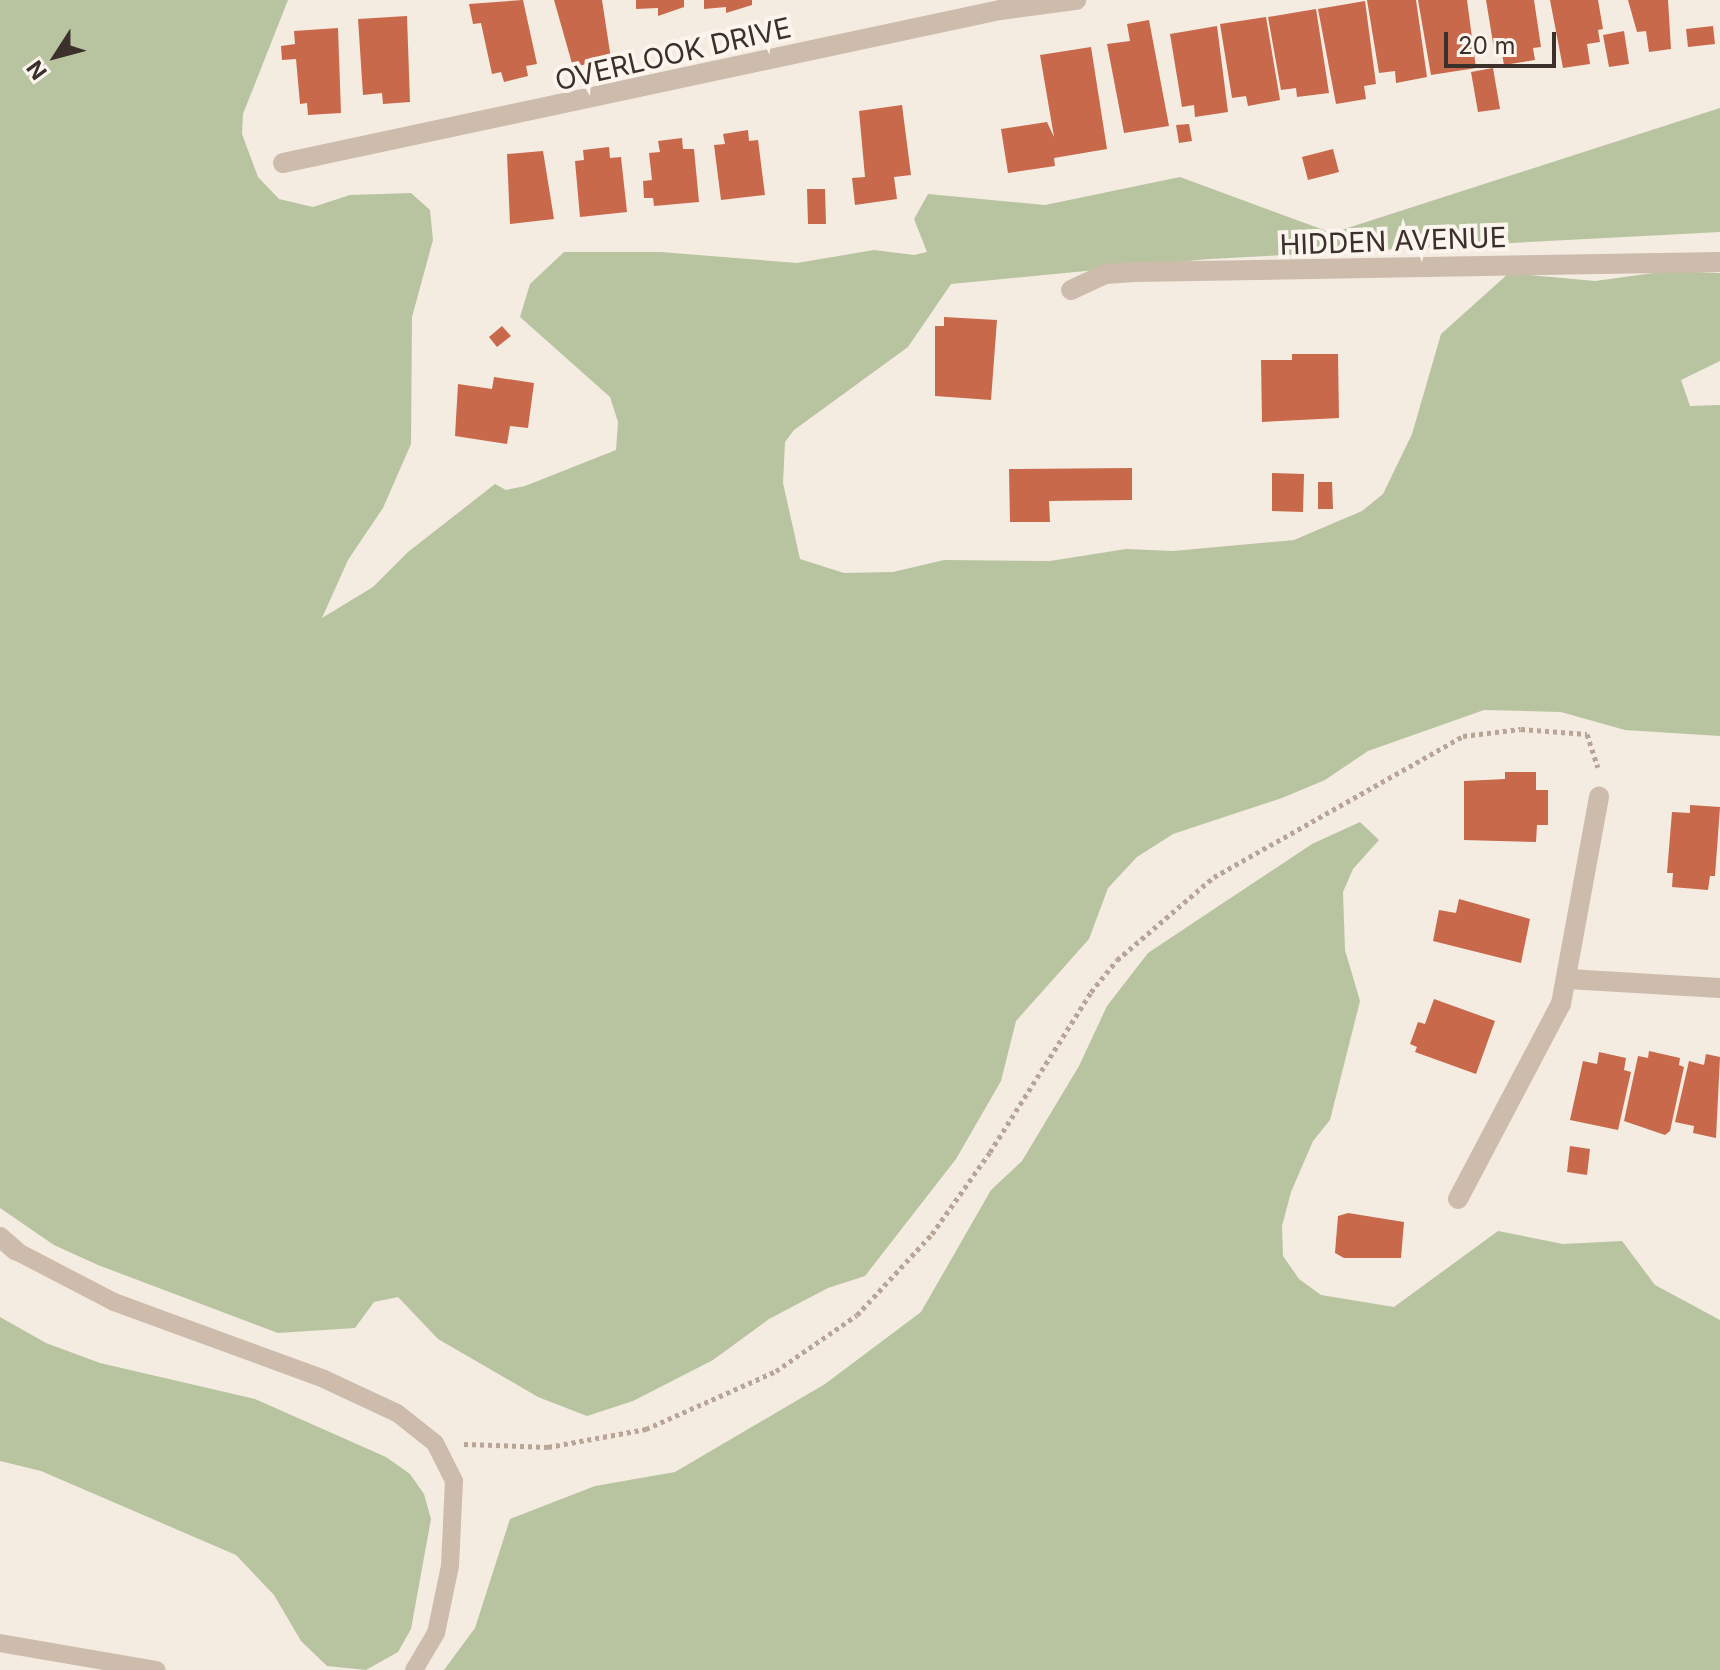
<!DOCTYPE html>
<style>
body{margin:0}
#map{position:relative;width:1720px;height:1670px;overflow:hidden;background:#f4ebe1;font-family:Inter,sans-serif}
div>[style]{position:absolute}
.green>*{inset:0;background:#b8c4a0}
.building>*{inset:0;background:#c8694b}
.path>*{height:5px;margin-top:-2.5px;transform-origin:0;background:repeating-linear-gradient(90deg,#b9a596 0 4px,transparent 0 8px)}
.service>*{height:18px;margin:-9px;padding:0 9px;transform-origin:9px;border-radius:9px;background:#cdbbac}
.pedestrian>*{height:20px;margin:-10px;padding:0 10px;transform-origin:10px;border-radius:10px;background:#cdbbac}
.minor>*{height:20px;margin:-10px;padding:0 10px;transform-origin:10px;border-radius:10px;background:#cdbbac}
span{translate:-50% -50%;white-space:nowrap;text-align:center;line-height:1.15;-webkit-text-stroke:8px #fbf5ee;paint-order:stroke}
.street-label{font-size:28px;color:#3b302b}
.north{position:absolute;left:16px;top:16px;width:80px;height:80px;-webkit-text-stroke:6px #fbf5ee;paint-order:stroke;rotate:234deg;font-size:22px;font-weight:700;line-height:32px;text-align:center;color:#3b302b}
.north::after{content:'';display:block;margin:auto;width:28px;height:36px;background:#3b302b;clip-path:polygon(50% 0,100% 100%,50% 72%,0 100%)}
.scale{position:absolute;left:1444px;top:32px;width:112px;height:36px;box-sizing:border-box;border:4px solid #3b302b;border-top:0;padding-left:10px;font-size:24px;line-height:28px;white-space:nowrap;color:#3b302b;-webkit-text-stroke:6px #fbf5ee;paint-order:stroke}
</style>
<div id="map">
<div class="green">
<div style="clip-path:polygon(0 0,288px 0,243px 114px,242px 134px,258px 177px,279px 199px,313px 207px,350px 195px,411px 193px,430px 210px,433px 240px,412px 317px,411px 444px,383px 508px,348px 560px,322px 618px,373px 587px,408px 552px,495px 484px,506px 490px,525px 486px,616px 450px,618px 422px,610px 397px,520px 317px,530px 284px,564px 252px,661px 252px,797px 263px,874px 250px,914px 255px,927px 252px,914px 219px,928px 194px,1045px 205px,1180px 177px,1332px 233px,1720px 108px,1720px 232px,1209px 259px,951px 284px,908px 347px,794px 430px,785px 442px,783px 483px,800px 559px,844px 573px,893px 572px,944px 560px,1050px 561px,1126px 549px,1173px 551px,1294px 540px,1362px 511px,1383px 494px,1412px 434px,1441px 334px,1509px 273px,1595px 281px,1668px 271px,1720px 273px,1720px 361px,1681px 380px,1690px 406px,1720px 405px,1720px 736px,1625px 730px,1561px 712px,1484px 710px,1368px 751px,1325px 780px,1282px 798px,1173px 834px,1137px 857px,1108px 888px,1089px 939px,1016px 1021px,1001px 1081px,956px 1159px,865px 1276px,828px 1288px,769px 1319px,713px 1360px,633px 1401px,587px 1416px,538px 1397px,438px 1339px,398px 1297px,374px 1302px,355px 1328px,278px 1333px,98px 1265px,54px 1245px,0 1208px)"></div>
<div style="clip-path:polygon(1360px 822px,1379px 840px,1353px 869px,1343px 892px,1345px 950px,1360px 1001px,1330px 1120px,1313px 1141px,1291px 1192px,1282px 1226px,1283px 1256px,1299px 1279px,1321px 1295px,1394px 1307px,1498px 1231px,1563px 1244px,1622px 1241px,1655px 1285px,1720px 1320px,1720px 1670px,444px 1670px,475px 1628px,510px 1519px,595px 1486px,675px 1472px,825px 1384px,921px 1312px,991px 1190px,1022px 1161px,1079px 1066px,1107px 1006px,1148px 953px,1312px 844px)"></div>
<div style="clip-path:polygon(0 1317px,46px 1343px,100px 1363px,255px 1399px,386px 1457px,410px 1474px,424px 1494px,431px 1519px,411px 1629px,398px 1652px,366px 1670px,327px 1666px,301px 1641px,274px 1595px,236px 1555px,41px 1471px,0 1461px)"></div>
</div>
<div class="building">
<div style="clip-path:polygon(523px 0,537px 64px,526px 66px,528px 76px,504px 82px,501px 72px,492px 74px,481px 23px,473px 24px,469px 4px)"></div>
<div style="clip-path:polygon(554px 0,602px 0,611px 59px,573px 67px)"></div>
<div style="clip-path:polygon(636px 0,684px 0,684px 7px,658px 16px,658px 8px,636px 9px)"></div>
<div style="clip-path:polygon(704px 0,752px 0,752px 5px,726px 13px,726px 7px,704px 9px)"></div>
<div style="clip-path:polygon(1367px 0,1416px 0,1427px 77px,1396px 83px,1395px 71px,1379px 73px)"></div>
<div style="clip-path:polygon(1418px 0,1467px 0,1476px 68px,1431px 75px)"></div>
<div style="clip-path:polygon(1486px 0,1534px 0,1541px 47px,1533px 48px,1535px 60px,1504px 65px,1502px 54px,1495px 55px)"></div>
<div style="clip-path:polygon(1550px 0,1598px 0,1603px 29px,1598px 30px,1600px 42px,1587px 44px,1590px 64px,1563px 68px)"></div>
<div style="clip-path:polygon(1628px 0,1668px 0,1671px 49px,1649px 52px,1646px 31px,1637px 32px)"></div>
<div style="clip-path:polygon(1365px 1px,1376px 84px,1364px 86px,1366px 99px,1336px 104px,1318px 9px)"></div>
<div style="clip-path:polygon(1316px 9px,1329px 93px,1297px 97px,1296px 88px,1281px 90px,1268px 17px)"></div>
<div style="clip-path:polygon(407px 16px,410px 102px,383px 104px,382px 93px,363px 95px,358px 19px)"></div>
<div style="clip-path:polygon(1266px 17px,1280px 100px,1248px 106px,1246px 96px,1232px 98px,1220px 24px)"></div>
<div style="clip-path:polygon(1149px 20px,1169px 126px,1124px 133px,1107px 44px,1130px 41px,1127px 24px)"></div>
<div style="clip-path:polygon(1217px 26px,1228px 112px,1195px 117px,1194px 105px,1182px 107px,1170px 34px)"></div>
<div style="clip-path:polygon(1713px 26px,1715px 44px,1688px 47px,1686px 29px)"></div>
<div style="clip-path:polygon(338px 28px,341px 113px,308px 115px,307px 103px,300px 104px,296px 59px,282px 60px,281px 46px,295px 44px,294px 31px)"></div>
<div style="clip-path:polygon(1624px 31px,1629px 64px,1609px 67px,1603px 35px)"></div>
<div style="clip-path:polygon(1091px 47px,1107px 149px,1054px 158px,1055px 166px,1008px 173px,1001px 129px,1047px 122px,1054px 137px,1040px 55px)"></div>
<div style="clip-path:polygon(1493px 68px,1500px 109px,1478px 112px,1471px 72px)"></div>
<div style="clip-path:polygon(902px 105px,911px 175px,894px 177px,897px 199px,855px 205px,852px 178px,865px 177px,859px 111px)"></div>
<div style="clip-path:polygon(1189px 124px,1192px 141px,1179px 143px,1176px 125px)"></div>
<div style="clip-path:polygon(748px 130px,749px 141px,758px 140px,765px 195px,721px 200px,714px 145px,725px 144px,723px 134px)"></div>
<div style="clip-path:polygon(682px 138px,683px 149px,694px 149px,699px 202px,654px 206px,653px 198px,644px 198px,643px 181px,652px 180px,649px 153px,660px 152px,658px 141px)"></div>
<div style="clip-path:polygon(609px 147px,610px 158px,621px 157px,627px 212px,580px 217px,575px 161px,584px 160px,583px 150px)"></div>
<div style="clip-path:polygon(1333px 149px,1339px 172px,1308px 180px,1302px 157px)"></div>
<div style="clip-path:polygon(543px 151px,554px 219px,510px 224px,507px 154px)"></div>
<div style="clip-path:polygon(807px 189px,825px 189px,826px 224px,808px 224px)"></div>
<div style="clip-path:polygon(944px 317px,997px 320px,991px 400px,935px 396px,935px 326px,944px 326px)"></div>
<div style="clip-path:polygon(502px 326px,511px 336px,497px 347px,489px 337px)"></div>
<div style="clip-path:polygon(1292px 354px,1338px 354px,1339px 418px,1262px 422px,1261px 360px,1292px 360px)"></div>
<div style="clip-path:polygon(494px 377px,534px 383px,528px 428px,510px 426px,507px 444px,455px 436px,458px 384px,492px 389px)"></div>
<div style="clip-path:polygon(1132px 468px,1132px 500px,1049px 501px,1050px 522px,1010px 522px,1009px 469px)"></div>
<div style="clip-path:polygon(1272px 473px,1304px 474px,1303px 512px,1272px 511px)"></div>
<div style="clip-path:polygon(1318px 482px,1332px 482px,1333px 509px,1318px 509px)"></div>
<div style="clip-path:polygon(1505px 772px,1536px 772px,1536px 790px,1548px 790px,1548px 825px,1537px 825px,1536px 842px,1464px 840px,1464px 781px,1505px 779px)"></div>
<div style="clip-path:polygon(1690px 805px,1720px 807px,1715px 876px,1710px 876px,1708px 890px,1672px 887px,1673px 873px,1667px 873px,1672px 812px,1690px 813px)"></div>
<div style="clip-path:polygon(1459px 899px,1530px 919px,1521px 963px,1433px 941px,1439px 910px,1456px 913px)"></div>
<div style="clip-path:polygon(1434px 999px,1495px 1021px,1476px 1074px,1415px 1052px,1417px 1047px,1410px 1044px,1418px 1022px,1425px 1024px)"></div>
<div style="clip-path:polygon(1649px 1051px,1680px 1058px,1679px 1065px,1684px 1067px,1670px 1131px,1665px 1135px,1624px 1121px,1638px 1056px,1648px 1058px)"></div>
<div style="clip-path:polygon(1599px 1052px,1626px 1058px,1624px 1070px,1631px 1072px,1618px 1130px,1570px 1120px,1583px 1061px,1597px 1064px)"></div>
<div style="clip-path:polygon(1706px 1054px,1720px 1057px,1716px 1138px,1693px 1133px,1694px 1126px,1675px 1122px,1689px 1061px,1704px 1065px)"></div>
<div style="clip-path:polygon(1570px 1146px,1590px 1149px,1587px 1175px,1567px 1172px)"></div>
<div style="clip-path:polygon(1348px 1213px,1404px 1222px,1401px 1258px,1344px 1258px,1335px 1253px,1338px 1216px)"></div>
</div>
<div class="path">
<div style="left:464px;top:1444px;width:84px;rotate:2deg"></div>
<div style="left:548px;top:1447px;width:100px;rotate:-10.4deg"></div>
<div style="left:646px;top:1429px;width:142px;rotate:-24deg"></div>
<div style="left:776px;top:1371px;width:98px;rotate:-34.7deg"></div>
<div style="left:857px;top:1315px;width:110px;rotate:-47.2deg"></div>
<div style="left:932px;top:1234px;width:100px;rotate:-54.7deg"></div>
<div style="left:990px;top:1152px;width:189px;rotate:-57.7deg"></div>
<div style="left:1091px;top:992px;width:41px;rotate:-50.9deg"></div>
<div style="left:1117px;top:960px;width:128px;rotate:-40.6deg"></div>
<div style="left:1214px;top:877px;width:286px;rotate:-29.5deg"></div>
<div style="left:1463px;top:736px;width:58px;rotate:-6.9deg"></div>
<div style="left:1521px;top:729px;width:66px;rotate:4.3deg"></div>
<div style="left:1587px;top:734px;width:35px;rotate:72deg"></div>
</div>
<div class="service">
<div style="left:16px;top:1251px;width:110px;rotate:27.5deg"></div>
<div style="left:114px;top:1302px;width:224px;rotate:20.1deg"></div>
<div style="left:324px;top:1379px;width:81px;rotate:25deg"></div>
<div style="left:397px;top:1413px;width:48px;rotate:38.3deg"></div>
<div style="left:435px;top:1443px;width:42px;rotate:63.4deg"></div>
<div style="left:454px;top:1481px;width:85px;rotate:92.7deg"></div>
<div style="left:450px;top:1566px;width:68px;rotate:101.8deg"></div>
<div style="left:436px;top:1633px;width:43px;rotate:120.7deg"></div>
<div style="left:0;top:1643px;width:159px;rotate:9.8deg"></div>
</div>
<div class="pedestrian">
<div style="left:0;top:1237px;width:21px;rotate:41deg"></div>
</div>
<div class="minor">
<div style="left:283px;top:163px;width:733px;rotate:-12.05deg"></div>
<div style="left:1000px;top:10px;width:77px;rotate:-7.5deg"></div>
<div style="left:1071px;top:290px;width:38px;rotate:-25deg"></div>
<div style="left:1105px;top:274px;width:30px;rotate:-4deg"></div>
<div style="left:1135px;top:272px;width:585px;rotate:-0.98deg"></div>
<div style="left:1568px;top:979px;width:152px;rotate:3.4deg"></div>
<div style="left:1458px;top:1199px;width:221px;rotate:-62.2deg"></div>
<div style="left:1561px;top:1004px;width:211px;rotate:-79.6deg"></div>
</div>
<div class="street-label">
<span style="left:673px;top:54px;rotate:-13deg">OVERLOOK DRIVE</span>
<span style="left:1393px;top:241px;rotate:-2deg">HIDDEN AVENUE</span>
</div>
<div class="north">N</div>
<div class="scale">20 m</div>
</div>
